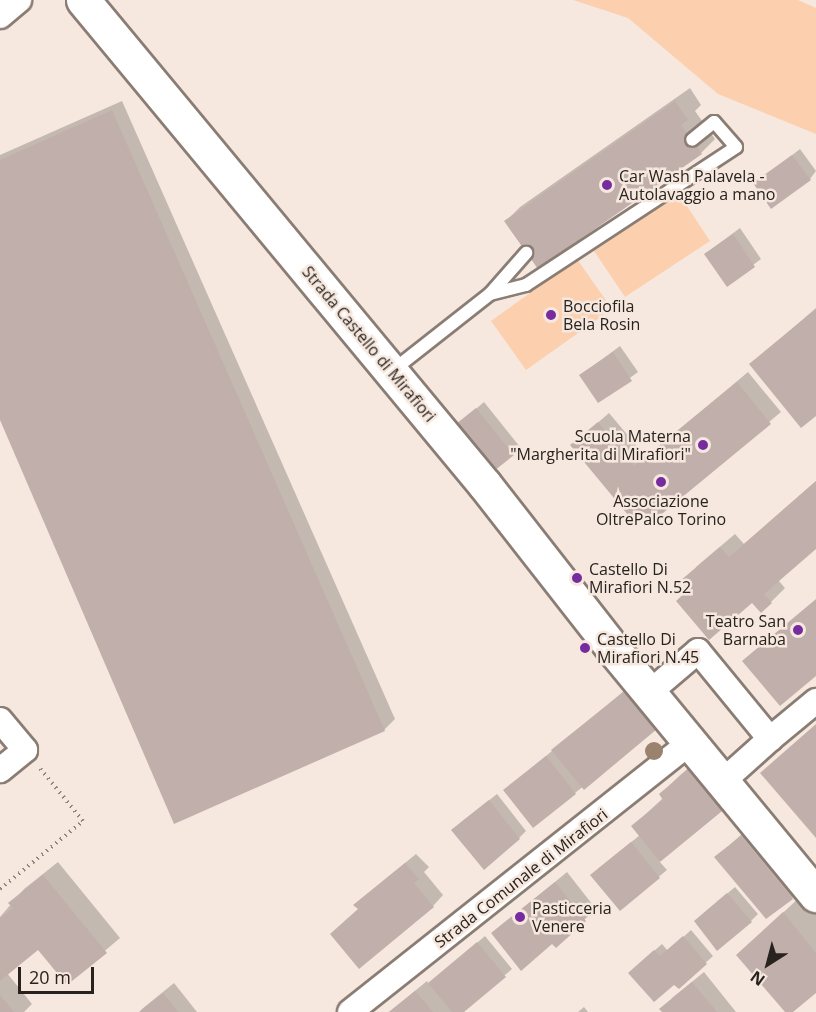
<!DOCTYPE html>
<style>
body{margin:0}
#map{position:relative;width:816px;height:1012px;overflow:hidden;background:#f6e8de;font-family:"Open Sans",sans-serif}
div>[style]{position:absolute}
.green>*{inset:0;background:#fcd0af}
.shadow>*{inset:0;background:#0003}
.building>*{inset:0;background:#c0afab}
.path>*{height:4px;margin-top:-2px;transform-origin:0;background:repeating-linear-gradient(90deg,#8f857e 0 1.5px,transparent 0 6px)}
.roads{filter:drop-shadow(2px 0 #8a7d74) drop-shadow(-2px 0 #8a7d74) drop-shadow(0 2px #8a7d74) drop-shadow(0 -2px #8a7d74)}
.lane>*{height:12px;margin:-6px;padding:0 6px;transform-origin:6px;border-radius:6px;background:#fff}
.street>*{height:24px;margin:-12px;padding:0 12px;transform-origin:12px;border-radius:12px;background:#fff}
.secondary>*{height:33px;margin:-16.5px;padding:0 16.5px;transform-origin:16.5px;border-radius:16.5px;background:#fff}
.trees>*{width:18px;height:18px;margin:-9px;border-radius:50%;background:#9a826e}
.dots>*{width:16px;height:16px;translate:-50% -50%;box-sizing:border-box;border:3px solid #f6e8de;border-radius:50%}
span{translate:-50% -50%;white-space:nowrap;text-align:center;line-height:1.15;-webkit-text-stroke:5px #f6e8de;paint-order:stroke}
.poi-label{font-size:16px;color:#28231f}
.left{translate:0 -50%;text-align:left}
.right{translate:-100% -50%;text-align:right}
.street-label{font-size:16px;color:#28231f}
.north{position:absolute;left:738px;top:934px;width:60px;height:60px;-webkit-text-stroke:4px #f6e8de;paint-order:stroke;rotate:216deg;font-size:16px;font-weight:700;line-height:24px;text-align:center;color:#28231f}
.north::after{content:'';display:block;margin:auto;width:21px;height:27px;background:#28231f;clip-path:polygon(50% 0,100% 100%,50% 72%,0 100%)}
.scale{position:absolute;left:18px;top:967px;width:76px;height:27px;box-sizing:border-box;border:3px solid #28231f;border-top:0;padding-left:8px;font-size:18px;line-height:21px;white-space:nowrap;color:#28231f;-webkit-text-stroke:4px #f6e8de;paint-order:stroke}
</style>
<div id="map">
<div class="green">
<div style="clip-path:polygon(573px 0,798px 0,816px 8px,816px 134px,718px 94px,628px 18px)"></div>
<div style="clip-path:polygon(679px 194px,710px 241px,625px 297px,594px 251px)"></div>
<div style="clip-path:polygon(577px 259px,612px 309px,526px 370px,491px 321px)"></div>
</div>
<div class="shadow">
<div style="clip-path:polygon(690px 88px,701px 105px,695px 111px,715px 139px,701px 153px,506px 221px,520px 207px)"></div>
<div style="clip-path:polygon(122px 101px,395px 719px,384px 730px,0 416px,0 155px)"></div>
<div style="clip-path:polygon(800px 149px,816px 171px,810px 179px,755px 184px)"></div>
<div style="clip-path:polygon(740px 228px,761px 259px,727px 285px,705px 254px)"></div>
<div style="clip-path:polygon(816px 308px,816px 414px,751px 364px)"></div>
<div style="clip-path:polygon(620px 346px,638px 372px,599px 401px,581px 375px)"></div>
<div style="clip-path:polygon(748px 372px,781px 412px,653px 520px,572px 445px,609px 413px,646px 457px)"></div>
<div style="clip-path:polygon(484px 402px,520px 447px,513px 454px,463px 420px)"></div>
<div style="clip-path:polygon(816px 481px,816px 547px,778px 580px,785px 588px,771px 602px,690px 590px,696px 567px,735px 534px,744px 544px)"></div>
<div style="clip-path:polygon(647px 672px,675px 709px,656px 728px,575px 793px,505px 790px)"></div>
<div style="clip-path:polygon(712px 748px,726px 806px,659px 861px,667px 870px,620px 909px,599px 868px,640px 835px,633px 826px,663px 798px,661px 794px,679px 776px)"></div>
<div style="clip-path:polygon(497px 794px,526px 831px,519px 838px,460px 823px)"></div>
<div style="clip-path:polygon(760px 818px,810px 880px,792px 898px,716px 857px)"></div>
<div style="clip-path:polygon(416px 854px,429px 867px,424px 872px,443px 895px,433px 906px,366px 895px)"></div>
<div style="clip-path:polygon(58px 862px,120px 938px,67px 983px,39px 948px,7px 973px,32px 1004px,24px 1012px,0 1012px,0 917px,24px 889px)"></div>
<div style="clip-path:polygon(567px 872px,596px 909px,556px 946px,552px 942px,493px 933px)"></div>
<div style="clip-path:polygon(735px 887px,758px 914px,751px 921px,703px 914px)"></div>
<div style="clip-path:polygon(803px 894px,816px 911px,816px 991px,787px 1012px,738px 955px)"></div>
<div style="clip-path:polygon(691px 930px,713px 956px,679px 987px,637px 966px,662px 944px,668px 951px)"></div>
<div style="clip-path:polygon(485px 936px,512px 969px,462px 1012px,389px 1012px,427px 981px,429px 984px)"></div>
<div style="clip-path:polygon(704px 972px,736px 1012px,664px 1012px,672px 998px)"></div>
<div style="clip-path:polygon(174px 983px,197px 1012px,140px 1012px,142px 1009px)"></div>
<div style="clip-path:polygon(584px 1007px,588px 1012px,578px 1012px)"></div>
</div>
<div class="building">
<div style="clip-path:polygon(675px 101px,688px 120px,681px 125px,702px 154px,538px 269px,504px 221px)"></div>
<div style="clip-path:polygon(112px 110px,385px 731px,174px 824px,0 420px,0 160px)"></div>
<div style="clip-path:polygon(792px 155px,811px 180px,771px 209px,753px 183px)"></div>
<div style="clip-path:polygon(733px 234px,755px 267px,727px 287px,704px 254px)"></div>
<div style="clip-path:polygon(816px 309px,816px 416px,801px 428px,749px 364px)"></div>
<div style="clip-path:polygon(613px 352px,632px 381px,598px 403px,579px 375px)"></div>
<div style="clip-path:polygon(737px 382px,771px 424px,652px 522px,644px 512px,633px 521px,570px 445px,598px 422px,634px 466px)"></div>
<div style="clip-path:polygon(476px 408px,514px 455px,494px 471px,456px 424px)"></div>
<div style="clip-path:polygon(816px 481px,816px 549px,764px 594px,772px 603px,761px 613px,752px 603px,709px 640px,676px 601px,688px 590px,680px 581px,720px 547px,729px 557px)"></div>
<div style="clip-path:polygon(816px 599px,816px 676px,780px 706px,742px 661px)"></div>
<div style="clip-path:polygon(627px 689px,657px 729px,584px 790px,551px 750px)"></div>
<div style="clip-path:polygon(816px 724px,816px 838px,760px 773px)"></div>
<div style="clip-path:polygon(546px 756px,576px 794px,533px 828px,503px 790px)"></div>
<div style="clip-path:polygon(692px 766px,727px 807px,660px 862px,631px 826px,663px 800px,659px 794px)"></div>
<div style="clip-path:polygon(489px 800px,520px 839px,484px 870px,451px 830px)"></div>
<div style="clip-path:polygon(741px 836px,793px 899px,766px 919px,714px 857px)"></div>
<div style="clip-path:polygon(631px 842px,660px 878px,620px 911px,590px 875px)"></div>
<div style="clip-path:polygon(405px 863px,419px 879px,414px 883px,434px 907px,359px 969px,330px 934px,358px 909px,353px 905px)"></div>
<div style="clip-path:polygon(43px 875px,107px 953px,67px 985px,38px 950px,0 981px,0 918px,13px 908px,8px 903px)"></div>
<div style="clip-path:polygon(555px 882px,586px 921px,556px 948px,552px 944px,521px 971px,491px 933px)"></div>
<div style="clip-path:polygon(727px 893px,752px 922px,717px 951px,694px 921px)"></div>
<div style="clip-path:polygon(783px 912px,816px 953px,816px 993px,793px 1012px,785px 1012px,736px 955px)"></div>
<div style="clip-path:polygon(683px 936px,707px 964px,679px 989px,674px 985px,654px 1002px,628px 973px,654px 950px,660px 956px)"></div>
<div style="clip-path:polygon(477px 942px,506px 977px,464px 1012px,452px 1012px,428px 983px)"></div>
<div style="clip-path:polygon(692px 982px,717px 1012px,662px 1012px,659px 1009px)"></div>
<div style="clip-path:polygon(415px 991px,433px 1012px,389px 1012px)"></div>
<div style="clip-path:polygon(163px 993px,178px 1012px,139px 1012px)"></div>
<div style="clip-path:polygon(0 995px,14px 1012px,0 1012px)"></div>
</div>
<div class="path">
<div style="left:0;top:889px;width:107px;rotate:-39.3deg"></div>
<div style="left:83px;top:821px;width:70px;rotate:-129.2deg"></div>
</div>
<div class="roads">
<div class="lane">
<div style="left:490px;top:294px;width:37px;rotate:-14deg"></div>
<div style="left:526px;top:285px;width:251px;rotate:-33.3deg"></div>
<div style="left:736px;top:147px;width:33px;rotate:-131deg"></div>
<div style="left:714px;top:122px;width:28px;rotate:141deg"></div>
<div style="left:392px;top:371px;width:125px;rotate:-38.2deg"></div>
<div style="left:490px;top:294px;width:55px;rotate:-48.7deg"></div>
</div>
<div class="street">
<div style="left:0;top:16px;width:25px;rotate:-40deg"></div>
<div style="left:650px;top:692px;width:63px;rotate:-40.5deg"></div>
<div style="left:698px;top:651px;width:114px;rotate:50.7deg"></div>
<div style="left:770px;top:739px;width:64px;rotate:138.1deg"></div>
<div style="left:0;top:720px;width:39px;rotate:50deg"></div>
<div style="left:25px;top:750px;width:32px;rotate:141deg"></div>
<div style="left:770px;top:739px;width:60px;rotate:-39.6deg"></div>
<div style="left:350px;top:1012px;width:435px;rotate:-38.4deg"></div>
</div>
<div class="secondary">
<div style="left:83px;top:0;width:630px;rotate:50.35deg"></div>
<div style="left:485px;top:485px;width:208px;rotate:52deg"></div>
<div style="left:613px;top:649px;width:319px;rotate:50.5deg"></div>
</div>
</div>
<div class="trees">
<div style="left:654px;top:751px"></div>
</div>
<div class="dots">
<div style="left:607px;top:185px;background:#762c9f"></div>
<div style="left:551px;top:315px;background:#762c9f"></div>
<div style="left:703px;top:445px;background:#762c9f"></div>
<div style="left:661px;top:482px;background:#762c9f"></div>
<div style="left:577px;top:578px;background:#762c9f"></div>
<div style="left:798px;top:630px;background:#762c9f"></div>
<div style="left:585px;top:648px;background:#762c9f"></div>
<div style="left:520px;top:917px;background:#762c9f"></div>
</div>
<div class="poi-label">
<span class="left" style="left:619px;top:185px">Car Wash Palavela -<br>Autolavaggio a mano</span>
<span class="left" style="left:563px;top:315px">Bocciofila<br>Bela Rosin</span>
<span class="right" style="left:691px;top:445px">Scuola Materna<br>"Margherita di Mirafiori"</span>
<span style="left:661px;top:510px">Associazione<br>OltrePalco Torino</span>
<span class="left" style="left:589px;top:578px">Castello Di<br>Mirafiori N.52</span>
<span class="right" style="left:786px;top:630px">Teatro San<br>Barnaba</span>
<span class="left" style="left:597px;top:648px">Castello Di<br>Mirafiori N.45</span>
<span class="left" style="left:532px;top:917px">Pasticceria<br>Venere</span>
</div>
<div class="street-label">
<span style="left:369px;top:344px;rotate:50deg">Strada Castello di Mirafiori</span>
<span style="left:521px;top:878px;rotate:-38deg">Strada Comunale di Mirafiori</span>
</div>
<div class="north">N</div>
<div class="scale">20 m</div>
</div>
